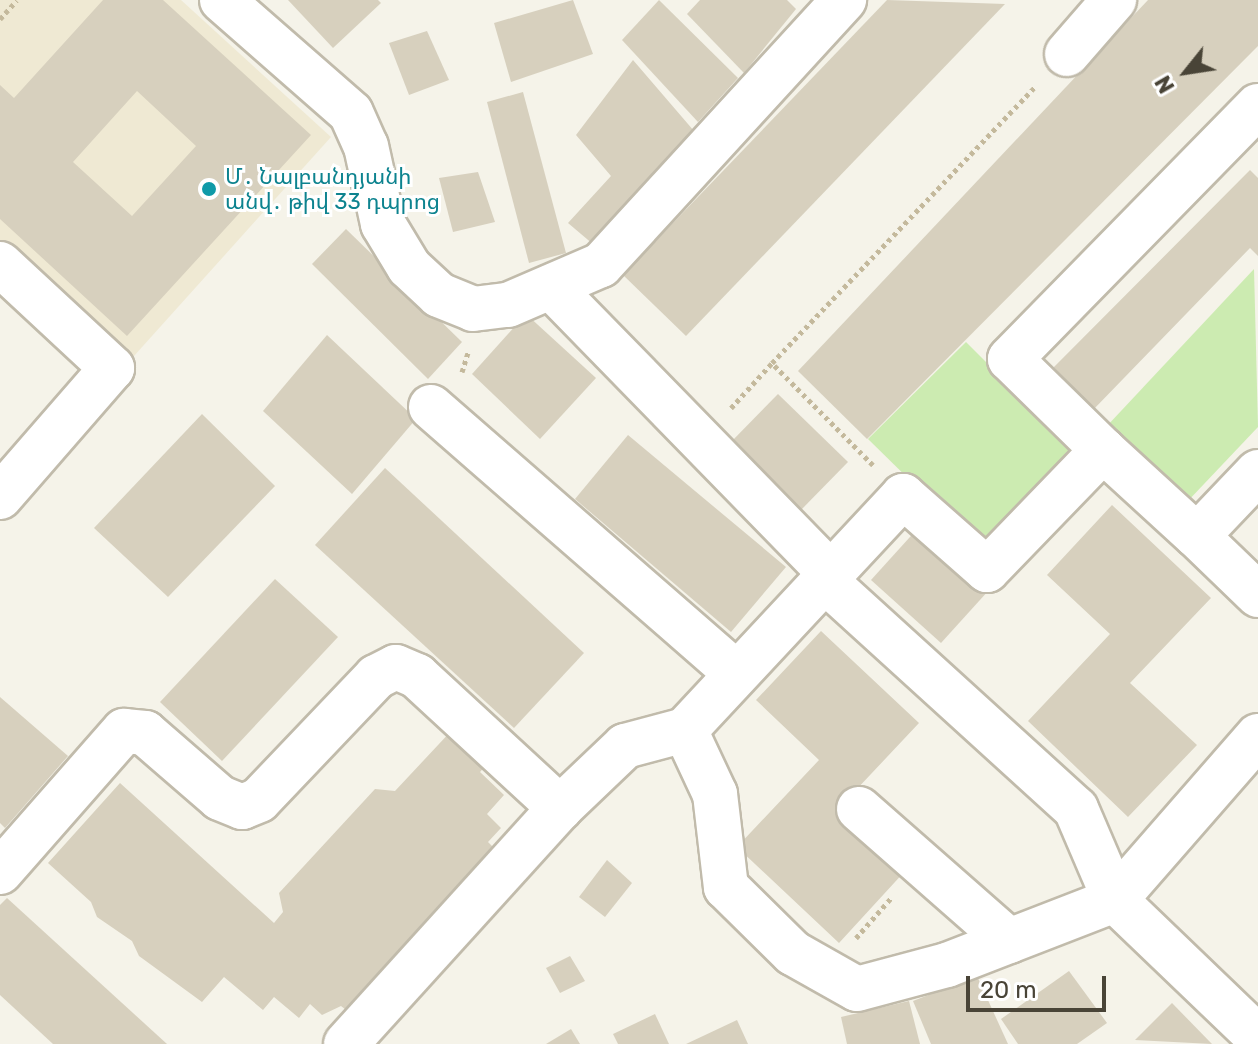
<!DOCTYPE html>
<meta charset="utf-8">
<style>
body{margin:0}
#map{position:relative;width:1258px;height:1044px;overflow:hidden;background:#f5f3e9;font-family:Rubik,"Noto Sans Armenian",sans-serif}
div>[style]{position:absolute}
.education>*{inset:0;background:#efe9d3}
.green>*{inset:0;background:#ccebb1}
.building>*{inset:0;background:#d7d0be}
.path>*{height:5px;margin-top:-2.5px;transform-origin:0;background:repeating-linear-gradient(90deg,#c4b99c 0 4px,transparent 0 8px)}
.roads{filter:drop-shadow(2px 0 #c1bbab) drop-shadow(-2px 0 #c1bbab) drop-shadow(0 2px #c1bbab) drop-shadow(0 -2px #c1bbab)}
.minor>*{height:44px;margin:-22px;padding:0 22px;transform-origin:22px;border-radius:22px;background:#fff}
.dots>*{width:22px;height:22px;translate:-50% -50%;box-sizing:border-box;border:4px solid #fff;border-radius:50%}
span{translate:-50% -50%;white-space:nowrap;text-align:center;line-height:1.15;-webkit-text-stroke:6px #fff;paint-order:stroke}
.culture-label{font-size:22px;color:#0d838f}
.left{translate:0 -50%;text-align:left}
.north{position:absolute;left:1146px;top:32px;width:80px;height:80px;-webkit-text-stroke:6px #fff;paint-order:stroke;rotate:240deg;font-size:22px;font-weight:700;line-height:32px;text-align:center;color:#494437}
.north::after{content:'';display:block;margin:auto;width:28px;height:36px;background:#494437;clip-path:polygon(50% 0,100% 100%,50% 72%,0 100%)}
.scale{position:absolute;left:966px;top:976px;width:140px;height:36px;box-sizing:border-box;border:4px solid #494437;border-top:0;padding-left:10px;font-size:24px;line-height:28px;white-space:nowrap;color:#494437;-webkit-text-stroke:6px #fff;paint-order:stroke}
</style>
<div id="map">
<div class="education">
<div style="clip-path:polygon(0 0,181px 0,331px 137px,107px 386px,0 289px)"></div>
</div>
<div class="green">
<div style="clip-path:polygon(1254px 269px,1258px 427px,1186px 503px,1106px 427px)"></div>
<div style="clip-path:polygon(966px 342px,1074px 450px,979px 548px,868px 439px)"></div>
</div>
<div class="building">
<div style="clip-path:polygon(evenodd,103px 0,163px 0,311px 135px,127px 336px,0 219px,0 85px,14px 98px,103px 0,137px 91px,196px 146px,132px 216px,73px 162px,137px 91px)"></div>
<div style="clip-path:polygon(288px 0,378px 0,381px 3px,333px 48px)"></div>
<div style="clip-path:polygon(573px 0,593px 54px,511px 82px,494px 23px)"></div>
<div style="clip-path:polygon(659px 0,738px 78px,698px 122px,622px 40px)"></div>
<div style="clip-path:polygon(700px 0,787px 0,796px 9px,744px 73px,687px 14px)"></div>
<div style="clip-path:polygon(887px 0,1005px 4px,686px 336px,623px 275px)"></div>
<div style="clip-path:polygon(1148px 0,1258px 0,1258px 46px,867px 439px,798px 371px)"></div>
<div style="clip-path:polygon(427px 31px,449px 80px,409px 95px,389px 43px)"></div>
<div style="clip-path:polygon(633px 60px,694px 131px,594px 245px,568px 223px,611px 176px,576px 135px)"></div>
<div style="clip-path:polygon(523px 92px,566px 253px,529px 263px,487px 102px)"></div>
<div style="clip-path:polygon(1250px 170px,1258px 178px,1258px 256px,1250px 248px,1092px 411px,1052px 369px)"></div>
<div style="clip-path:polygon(478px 172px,495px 222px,453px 232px,439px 178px)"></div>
<div style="clip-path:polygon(346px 229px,462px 342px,428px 379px,312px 264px)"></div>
<div style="clip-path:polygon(526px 314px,596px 378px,540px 439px,472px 374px)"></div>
<div style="clip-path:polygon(327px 335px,416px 419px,352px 494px,263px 411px)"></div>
<div style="clip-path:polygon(778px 394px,848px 462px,801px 510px,731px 442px)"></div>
<div style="clip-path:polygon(202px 414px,275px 486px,168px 597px,94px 528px)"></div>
<div style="clip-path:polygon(628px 435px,786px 567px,731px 632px,575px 499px)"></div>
<div style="clip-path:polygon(385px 468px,584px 653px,514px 728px,315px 545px)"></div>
<div style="clip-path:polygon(1112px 505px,1211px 598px,1130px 683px,1197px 745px,1128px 817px,1028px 721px,1110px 634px,1047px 575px)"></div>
<div style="clip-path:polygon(919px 527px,989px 590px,941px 643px,871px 580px)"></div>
<div style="clip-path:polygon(275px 579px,338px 637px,222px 761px,160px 702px)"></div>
<div style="clip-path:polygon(821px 631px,919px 723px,839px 808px,906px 870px,839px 943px,737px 847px,819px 760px,756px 700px)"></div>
<div style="clip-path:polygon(0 697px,68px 756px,5px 828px,0 823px)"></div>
<div style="clip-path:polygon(453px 729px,489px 762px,480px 772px,504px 795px,487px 814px,501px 828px,488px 842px,496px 850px,350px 1013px,341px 1006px,322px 1015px,310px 1004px,299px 1018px,274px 997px,263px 1010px,224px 977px,202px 1002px,139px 956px,132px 941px,97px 917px,91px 902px,48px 863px,120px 783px,274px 923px,283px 912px,279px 893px,375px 789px,395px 791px)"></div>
<div style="clip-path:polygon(607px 860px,632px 883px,605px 917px,579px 897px)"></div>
<div style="clip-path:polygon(7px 898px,167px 1044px,53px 1044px,0 995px,0 905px)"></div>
<div style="clip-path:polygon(570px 956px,585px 981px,560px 993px,546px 968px)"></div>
<div style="clip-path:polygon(1069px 971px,1107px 1023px,1077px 1044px,1018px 1044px,1001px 1019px)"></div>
<div style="clip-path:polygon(977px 976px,1008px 1044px,931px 1044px,913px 1001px)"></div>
<div style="clip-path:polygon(909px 1001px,920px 1044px,847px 1044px,841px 1017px)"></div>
<div style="clip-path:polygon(1172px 1003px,1212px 1044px,1135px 1040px)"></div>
<div style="clip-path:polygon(655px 1014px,669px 1044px,618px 1044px,613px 1034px)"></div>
<div style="clip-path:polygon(737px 1020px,748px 1044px,686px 1044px)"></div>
<div style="clip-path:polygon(571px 1029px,580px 1044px,546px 1044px)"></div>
</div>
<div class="path">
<div style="left:0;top:19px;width:25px;rotate:-48deg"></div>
<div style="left:462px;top:372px;width:21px;rotate:-73deg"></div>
<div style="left:731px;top:408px;width:61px;rotate:-47.7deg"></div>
<div style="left:873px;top:465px;width:144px;rotate:-134.7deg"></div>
<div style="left:772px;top:363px;width:383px;rotate:-46.4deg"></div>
<div style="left:856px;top:938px;width:55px;rotate:-48.7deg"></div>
</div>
<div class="roads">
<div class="minor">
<div style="left:222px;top:0;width:171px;rotate:41.2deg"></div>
<div style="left:351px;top:113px;width:36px;rotate:66deg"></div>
<div style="left:366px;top:146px;width:80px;rotate:77.7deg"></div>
<div style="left:383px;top:224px;width:50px;rotate:58.8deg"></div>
<div style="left:409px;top:267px;width:41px;rotate:43deg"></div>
<div style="left:439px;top:295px;width:37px;rotate:22deg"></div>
<div style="left:473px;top:309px;width:35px;rotate:-7deg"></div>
<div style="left:508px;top:305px;width:101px;rotate:-23.3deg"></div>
<div style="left:601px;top:265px;width:360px;rotate:-47.5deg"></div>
<div style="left:1067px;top:54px;width:72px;rotate:-49deg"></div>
<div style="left:0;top:264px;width:153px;rotate:42.9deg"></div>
<div style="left:112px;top:368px;width:171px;rotate:131deg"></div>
<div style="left:551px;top:287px;width:397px;rotate:45.7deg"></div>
<div style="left:431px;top:407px;width:403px;rotate:41.1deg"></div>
<div style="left:1103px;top:450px;width:130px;rotate:-135.6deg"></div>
<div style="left:1010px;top:359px;width:354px;rotate:-45.6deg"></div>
<div style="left:1258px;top:472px;width:88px;rotate:133.6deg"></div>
<div style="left:1197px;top:536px;width:85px;rotate:44deg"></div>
<div style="left:685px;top:730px;width:71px;rotate:64.9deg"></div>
<div style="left:715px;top:794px;width:94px;rotate:83.3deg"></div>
<div style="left:726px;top:887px;width:94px;rotate:44.6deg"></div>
<div style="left:793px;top:953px;width:73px;rotate:29.4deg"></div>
<div style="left:857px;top:989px;width:93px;rotate:-14.9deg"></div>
<div style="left:947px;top:965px;width:180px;rotate:-21.2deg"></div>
<div style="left:1115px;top:900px;width:99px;rotate:-113.2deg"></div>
<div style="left:1076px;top:809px;width:343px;rotate:-137.7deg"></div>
<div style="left:1258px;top:736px;width:218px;rotate:131.1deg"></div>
<div style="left:1115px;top:900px;width:198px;rotate:43.8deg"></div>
<div style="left:859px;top:809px;width:200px;rotate:41.3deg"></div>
<div style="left:0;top:872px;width:188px;rotate:-48.7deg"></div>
<div style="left:124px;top:731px;width:21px;rotate:5deg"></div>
<div style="left:145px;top:733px;width:99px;rotate:40.9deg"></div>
<div style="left:220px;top:798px;width:24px;rotate:22deg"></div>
<div style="left:242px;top:807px;width:18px;rotate:-22deg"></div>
<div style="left:259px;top:800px;width:170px;rotate:-46.4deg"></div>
<div style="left:376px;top:677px;width:22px;rotate:-27deg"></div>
<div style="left:396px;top:667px;width:23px;rotate:23deg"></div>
<div style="left:417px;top:676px;width:195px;rotate:42.7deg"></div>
<div style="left:560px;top:808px;width:90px;rotate:-43.6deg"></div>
<div style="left:625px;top:746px;width:62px;rotate:-14.9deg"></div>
<div style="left:685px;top:730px;width:320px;rotate:-47deg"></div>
<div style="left:903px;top:496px;width:112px;rotate:41.4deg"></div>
<div style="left:987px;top:570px;width:167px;rotate:-46deg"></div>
<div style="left:1103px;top:450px;width:127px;rotate:42.5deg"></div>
<div style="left:346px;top:1044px;width:319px;rotate:-47.8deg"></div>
</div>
</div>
<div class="dots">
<div style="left:209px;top:189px;background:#0f9aa8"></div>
</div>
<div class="culture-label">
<span class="left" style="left:225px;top:189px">Մ․ Նալբանդյանի<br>անվ․ թիվ 33 դպրոց</span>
</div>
<div class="north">N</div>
<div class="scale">20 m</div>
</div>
